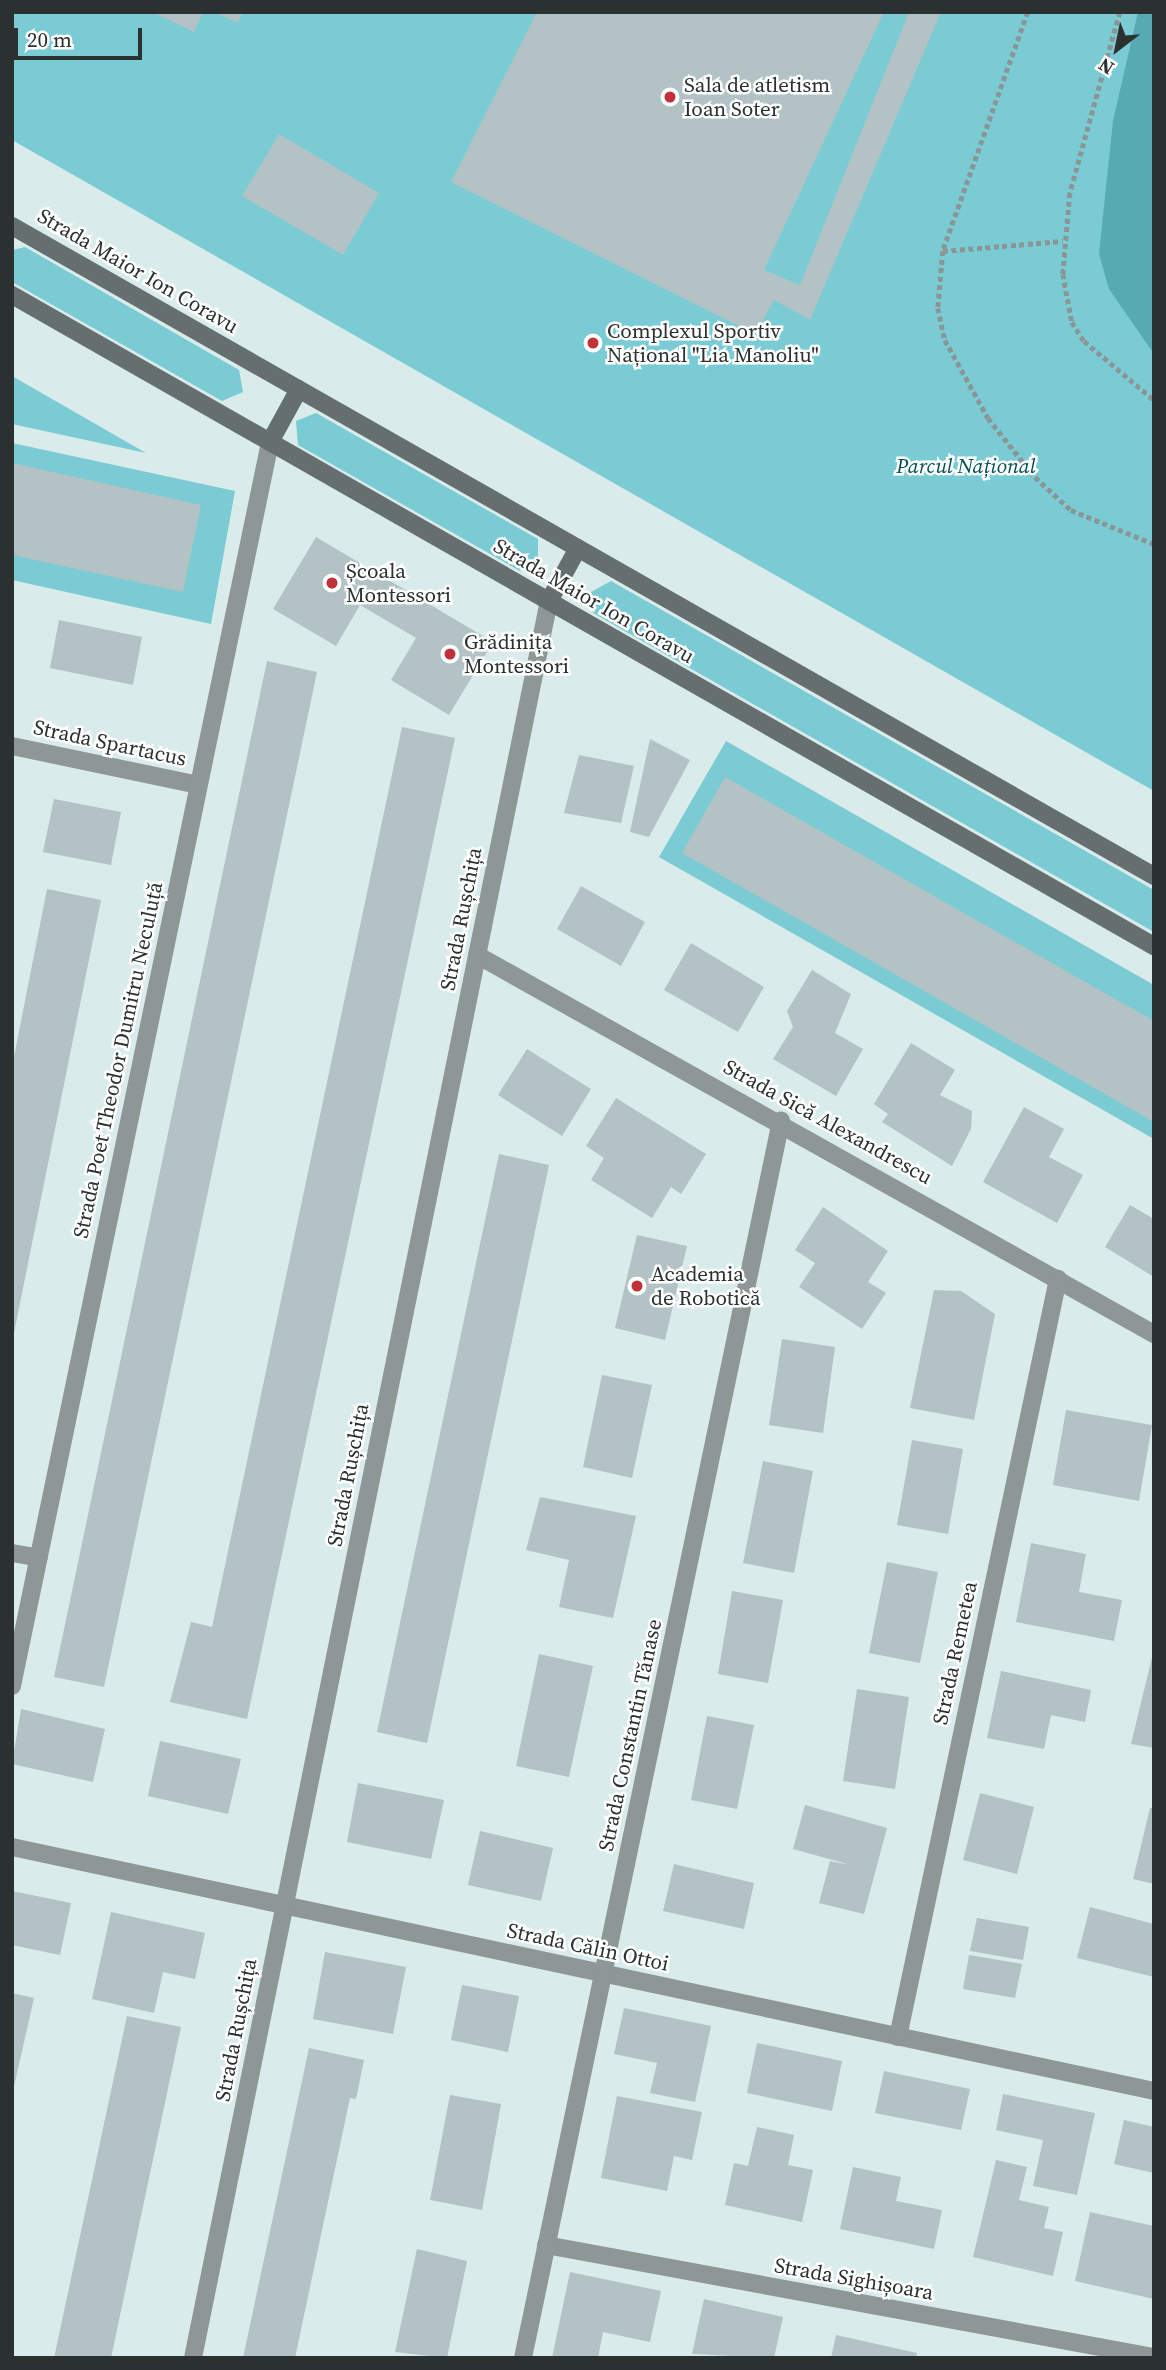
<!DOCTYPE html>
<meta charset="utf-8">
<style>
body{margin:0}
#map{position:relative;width:1166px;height:2370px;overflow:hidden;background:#daebec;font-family:"Source Serif 4",serif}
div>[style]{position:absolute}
.green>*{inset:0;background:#7acbd3}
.water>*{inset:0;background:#57aab2}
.building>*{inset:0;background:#b3c2c4}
.path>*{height:4.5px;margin-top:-2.25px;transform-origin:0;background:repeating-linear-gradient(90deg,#8a9696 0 5px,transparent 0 8.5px)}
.street>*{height:18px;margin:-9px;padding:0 9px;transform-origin:9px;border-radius:9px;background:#8f9696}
.secondary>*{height:18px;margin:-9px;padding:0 9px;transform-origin:9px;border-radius:9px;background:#656f70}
.dots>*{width:19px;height:19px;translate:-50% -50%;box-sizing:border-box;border:4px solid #fff;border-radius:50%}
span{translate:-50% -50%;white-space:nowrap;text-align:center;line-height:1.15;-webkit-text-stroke:5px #fff;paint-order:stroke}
.poi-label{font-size:21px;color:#2b3131}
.left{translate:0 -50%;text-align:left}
.street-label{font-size:21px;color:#2b3131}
.park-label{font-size:21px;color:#004f55;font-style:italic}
.frame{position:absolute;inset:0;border:14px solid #2b3131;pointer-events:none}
.north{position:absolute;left:1082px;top:14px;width:70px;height:70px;-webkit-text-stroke:5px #fff;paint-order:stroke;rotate:212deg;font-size:19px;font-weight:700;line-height:28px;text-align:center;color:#2b3131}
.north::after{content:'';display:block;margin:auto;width:24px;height:32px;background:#2b3131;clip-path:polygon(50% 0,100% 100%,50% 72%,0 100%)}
.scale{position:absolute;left:14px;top:28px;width:128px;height:32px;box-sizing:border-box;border:4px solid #2b3131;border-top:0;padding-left:9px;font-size:21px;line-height:24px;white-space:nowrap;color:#2b3131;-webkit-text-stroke:5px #fff;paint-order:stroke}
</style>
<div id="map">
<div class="green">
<div style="clip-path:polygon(12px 12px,1154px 12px,1154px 791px,12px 140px)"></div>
<div style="clip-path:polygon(25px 247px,239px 370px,243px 392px,222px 401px,12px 282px,12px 250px)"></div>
<div style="clip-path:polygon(12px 376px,146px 453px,12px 424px)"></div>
<div style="clip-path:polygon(316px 413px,538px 539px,538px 560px,520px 571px,298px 445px,296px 421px)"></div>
<div style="clip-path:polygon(12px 443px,235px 491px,211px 624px,12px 580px)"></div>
<div style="clip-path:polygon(611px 581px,1154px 890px,1154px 932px,593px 613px,591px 592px)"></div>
<div style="clip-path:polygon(726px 741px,1154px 985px,1154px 1139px,659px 857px)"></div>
</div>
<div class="water">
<div style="clip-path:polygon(1138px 12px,1154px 12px,1154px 354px,1109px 289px,1099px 254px,1113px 121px)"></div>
</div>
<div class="building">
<div style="clip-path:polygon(152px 12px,203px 12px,194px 32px)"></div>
<div style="clip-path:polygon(215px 12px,243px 12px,238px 23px)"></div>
<div style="clip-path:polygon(537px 12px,884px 12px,764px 270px,800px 285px,909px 12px,941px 12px,810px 320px,774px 300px,755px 334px,451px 182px)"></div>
<div style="clip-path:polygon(279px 134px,379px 193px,343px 255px,242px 196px)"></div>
<div style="clip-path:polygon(12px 463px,201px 505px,183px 592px,12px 555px)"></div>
<div style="clip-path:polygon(316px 537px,493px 642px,449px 715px,391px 680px,416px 638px,360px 605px,336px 646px,273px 609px)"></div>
<div style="clip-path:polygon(59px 620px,142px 637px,133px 685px,50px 668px)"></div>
<div style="clip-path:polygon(267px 661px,317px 672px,104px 1687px,54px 1677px)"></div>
<div style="clip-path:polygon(402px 727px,455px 738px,247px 1719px,170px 1702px,191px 1622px,212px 1627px)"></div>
<div style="clip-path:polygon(650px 739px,690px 760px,649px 837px,630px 832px)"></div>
<div style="clip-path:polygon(579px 755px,634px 766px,621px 823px,564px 813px)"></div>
<div style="clip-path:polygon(725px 777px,1154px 1021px,1154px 1122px,682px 853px)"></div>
<div style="clip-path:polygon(54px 799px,121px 812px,111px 865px,43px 852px)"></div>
<div style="clip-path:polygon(581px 886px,645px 922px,621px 966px,557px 929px)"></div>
<div style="clip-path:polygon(47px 889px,101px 900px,13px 1338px,12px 1067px)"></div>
<div style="clip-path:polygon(691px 943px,764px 987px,738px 1032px,664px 990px)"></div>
<div style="clip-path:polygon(812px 970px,851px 994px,835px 1033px,863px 1049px,836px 1096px,773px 1059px,793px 1027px,787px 1011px)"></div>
<div style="clip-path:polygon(911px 1043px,955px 1070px,940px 1095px,972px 1111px,971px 1129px,952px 1166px,882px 1122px,888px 1114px,874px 1104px)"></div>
<div style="clip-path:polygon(527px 1049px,591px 1089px,562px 1136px,498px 1095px)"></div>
<div style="clip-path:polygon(616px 1098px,706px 1154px,681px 1194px,671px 1187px,652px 1218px,591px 1180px,604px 1158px,586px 1146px)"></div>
<div style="clip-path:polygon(1024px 1107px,1064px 1129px,1049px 1157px,1083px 1175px,1057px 1223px,983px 1182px)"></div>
<div style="clip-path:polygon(499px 1154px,549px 1165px,427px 1743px,377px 1732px)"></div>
<div style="clip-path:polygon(1130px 1205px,1154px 1219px,1154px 1277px,1105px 1247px)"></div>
<div style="clip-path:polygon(823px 1207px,888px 1251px,868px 1282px,886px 1293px,862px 1329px,799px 1287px,815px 1263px,795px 1250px)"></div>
<div style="clip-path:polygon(637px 1235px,687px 1246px,665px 1340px,615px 1328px)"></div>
<div style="clip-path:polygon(934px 1290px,961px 1291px,995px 1314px,974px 1420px,910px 1408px)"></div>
<div style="clip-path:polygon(782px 1339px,835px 1347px,823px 1433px,769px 1425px)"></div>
<div style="clip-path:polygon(602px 1375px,652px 1385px,632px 1478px,583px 1467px)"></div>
<div style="clip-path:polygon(1066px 1410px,1152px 1425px,1139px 1501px,1053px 1485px)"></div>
<div style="clip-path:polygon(912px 1440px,963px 1449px,948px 1534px,897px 1525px)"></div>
<div style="clip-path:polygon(763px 1461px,813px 1471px,794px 1573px,743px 1563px)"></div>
<div style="clip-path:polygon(540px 1497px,636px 1516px,613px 1618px,559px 1607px,569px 1560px,526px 1550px)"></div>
<div style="clip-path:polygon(1031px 1543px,1086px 1554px,1079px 1592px,1122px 1600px,1114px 1641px,1016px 1622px)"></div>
<div style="clip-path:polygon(887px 1562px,938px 1572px,920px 1663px,869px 1653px)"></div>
<div style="clip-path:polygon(732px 1591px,783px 1600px,768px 1683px,718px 1674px)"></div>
<div style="clip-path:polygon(1153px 1653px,1154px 1653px,1154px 1748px,1131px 1744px)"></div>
<div style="clip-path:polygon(539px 1654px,593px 1666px,569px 1777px,516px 1766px)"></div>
<div style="clip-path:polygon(1001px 1671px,1091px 1690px,1085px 1722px,1051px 1715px,1044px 1749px,987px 1738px)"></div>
<div style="clip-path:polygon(857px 1689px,909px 1697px,895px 1789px,843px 1781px)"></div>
<div style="clip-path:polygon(21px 1709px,105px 1729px,93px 1782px,12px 1764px)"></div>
<div style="clip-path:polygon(707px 1716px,754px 1725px,737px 1809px,691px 1800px)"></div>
<div style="clip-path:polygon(160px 1741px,241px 1759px,228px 1814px,148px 1796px)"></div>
<div style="clip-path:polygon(358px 1783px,444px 1800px,431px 1859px,347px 1842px)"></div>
<div style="clip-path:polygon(980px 1793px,1034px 1807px,1017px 1874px,963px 1860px)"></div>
<div style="clip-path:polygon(805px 1805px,887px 1828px,864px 1914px,819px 1903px,830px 1861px,851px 1865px,793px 1849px)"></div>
<div style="clip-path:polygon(1150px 1808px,1154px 1808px,1154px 1884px,1133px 1879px)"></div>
<div style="clip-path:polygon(480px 1831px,553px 1848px,541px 1901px,468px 1885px)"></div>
<div style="clip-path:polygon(674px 1864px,754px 1883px,744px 1929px,663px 1911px)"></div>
<div style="clip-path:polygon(12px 1891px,71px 1903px,60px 1955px,12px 1945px)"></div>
<div style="clip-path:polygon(1090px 1907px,1154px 1924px,1154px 1977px,1077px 1958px)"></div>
<div style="clip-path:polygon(111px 1912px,205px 1933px,195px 1979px,163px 1972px,154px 2013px,92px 1999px)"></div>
<div style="clip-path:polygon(977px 1918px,1029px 1927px,1023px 1960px,970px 1951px)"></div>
<div style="clip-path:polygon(325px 1952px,406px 1967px,393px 2034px,313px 2019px)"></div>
<div style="clip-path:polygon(969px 1955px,1022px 1964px,1015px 1998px,963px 1989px)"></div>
<div style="clip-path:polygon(462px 1985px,519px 1996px,508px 2052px,451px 2040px)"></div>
<div style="clip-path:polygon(12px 1993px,34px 1998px,13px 2091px,12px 2091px)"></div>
<div style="clip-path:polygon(624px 2008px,711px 2026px,695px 2102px,650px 2093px,657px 2063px,614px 2054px)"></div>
<div style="clip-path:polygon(127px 2016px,181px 2027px,111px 2358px,54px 2358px)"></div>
<div style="clip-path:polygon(757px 2043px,842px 2061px,832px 2111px,747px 2093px)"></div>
<div style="clip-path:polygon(309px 2048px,364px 2060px,356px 2099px,350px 2098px,295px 2358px,243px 2358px)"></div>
<div style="clip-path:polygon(884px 2071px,970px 2089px,961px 2130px,875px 2113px)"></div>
<div style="clip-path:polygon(1003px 2094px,1095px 2113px,1077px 2195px,1033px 2186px,1043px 2140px,996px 2130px)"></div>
<div style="clip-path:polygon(450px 2095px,501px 2104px,482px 2210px,430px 2200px)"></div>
<div style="clip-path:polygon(617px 2096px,702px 2112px,692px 2160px,674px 2156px,667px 2191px,601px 2178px)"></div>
<div style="clip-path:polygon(1124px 2120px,1154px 2127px,1154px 2173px,1114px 2164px)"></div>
<div style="clip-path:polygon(757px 2127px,794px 2135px,788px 2165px,813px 2170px,802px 2222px,725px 2205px,734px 2163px,748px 2166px)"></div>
<div style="clip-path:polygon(996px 2160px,1027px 2167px,1019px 2200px,1049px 2207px,1044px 2228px,1063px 2232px,1053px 2276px,973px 2257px)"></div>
<div style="clip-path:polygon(853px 2167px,901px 2177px,896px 2201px,942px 2210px,934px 2249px,840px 2229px)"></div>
<div style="clip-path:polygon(1090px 2212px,1154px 2226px,1154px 2299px,1075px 2281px)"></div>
<div style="clip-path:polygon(417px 2249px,467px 2261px,447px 2358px,395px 2352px)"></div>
<div style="clip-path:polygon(570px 2272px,661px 2291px,650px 2342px,603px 2332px,598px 2358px,552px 2358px)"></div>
<div style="clip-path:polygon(704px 2299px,783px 2317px,774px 2358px,692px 2354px)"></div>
<div style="clip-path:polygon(836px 2335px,917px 2353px,916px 2358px,831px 2358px)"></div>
</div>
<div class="path">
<div style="left:1028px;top:12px;width:254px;rotate:109.6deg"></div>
<div style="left:943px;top:251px;width:57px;rotate:95deg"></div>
<div style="left:938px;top:308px;width:33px;rotate:78deg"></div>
<div style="left:945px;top:340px;width:89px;rotate:61.1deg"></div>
<div style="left:988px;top:418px;width:75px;rotate:51.5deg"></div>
<div style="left:1035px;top:477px;width:49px;rotate:42.5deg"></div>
<div style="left:1071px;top:510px;width:90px;rotate:22.3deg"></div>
<div style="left:1120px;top:12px;width:188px;rotate:105.4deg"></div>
<div style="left:1070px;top:193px;width:81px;rotate:94.9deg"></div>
<div style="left:1063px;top:274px;width:49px;rotate:79.4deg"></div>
<div style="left:1072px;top:322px;width:22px;rotate:58deg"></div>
<div style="left:1084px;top:341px;width:92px;rotate:40.1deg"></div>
<div style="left:943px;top:251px;width:120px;rotate:-4.8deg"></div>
</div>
<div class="street">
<div style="left:12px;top:746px;width:190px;rotate:11.8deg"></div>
<div style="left:477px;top:955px;width:776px;rotate:29.24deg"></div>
<div style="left:12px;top:1553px;width:27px;rotate:10deg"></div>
<div style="left:12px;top:1686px;width:1270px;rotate:-78.28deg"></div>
<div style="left:12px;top:1847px;width:1168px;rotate:12.06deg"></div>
<div style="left:898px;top:2037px;width:775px;rotate:-78.08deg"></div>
<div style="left:546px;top:2245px;width:618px;rotate:10.44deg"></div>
<div style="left:193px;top:2358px;width:1793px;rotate:-78.55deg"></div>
<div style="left:523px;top:2358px;width:1264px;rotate:-78.22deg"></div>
</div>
<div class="secondary">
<div style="left:12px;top:226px;width:1314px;rotate:29.65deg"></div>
<div style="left:12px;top:295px;width:1315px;rotate:29.69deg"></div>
<div style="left:270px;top:442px;width:60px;rotate:-61.3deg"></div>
<div style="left:549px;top:601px;width:60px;rotate:-61.3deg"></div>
</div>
<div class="dots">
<div style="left:670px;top:97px;background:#c13137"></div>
<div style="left:593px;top:343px;background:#c13137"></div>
<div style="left:332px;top:583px;background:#c13137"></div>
<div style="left:450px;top:654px;background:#c13137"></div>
<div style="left:637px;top:1286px;background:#c13137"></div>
</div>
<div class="poi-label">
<span class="left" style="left:684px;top:97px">Sala de atletism<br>Ioan Soter</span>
<span class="left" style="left:607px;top:343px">Complexul Sportiv<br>Național "Lia Manoliu"</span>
<span class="left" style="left:346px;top:583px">Școala<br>Montessori</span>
<span class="left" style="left:464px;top:654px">Grădinița<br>Montessori</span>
<span class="left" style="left:651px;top:1286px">Academia<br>de Robotică</span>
</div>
<div class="street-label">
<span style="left:138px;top:271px;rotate:30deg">Strada Maior Ion Coravu</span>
<span style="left:594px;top:601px;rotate:30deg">Strada Maior Ion Coravu</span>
<span style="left:110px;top:743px;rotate:12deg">Strada Spartacus</span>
<span style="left:461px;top:919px;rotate:-79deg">Strada Rușchița</span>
<span style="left:118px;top:1060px;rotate:-78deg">Strada Poet Theodor Dumitru Neculuță</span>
<span style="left:828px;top:1122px;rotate:29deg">Strada Sică Alexandrescu</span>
<span style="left:348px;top:1475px;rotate:-79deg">Strada Rușchița</span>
<span style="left:955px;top:1653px;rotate:-78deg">Strada Remetea</span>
<span style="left:630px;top:1735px;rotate:-78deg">Strada Constantin Tănase</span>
<span style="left:588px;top:1947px;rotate:12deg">Strada Călin Ottoi</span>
<span style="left:236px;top:2030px;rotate:-79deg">Strada Rușchița</span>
<span style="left:854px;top:2279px;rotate:10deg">Strada Sighișoara</span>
</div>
<div class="park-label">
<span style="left:966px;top:466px">Parcul Național</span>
</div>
<div class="frame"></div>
<div class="north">N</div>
<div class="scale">20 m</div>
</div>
